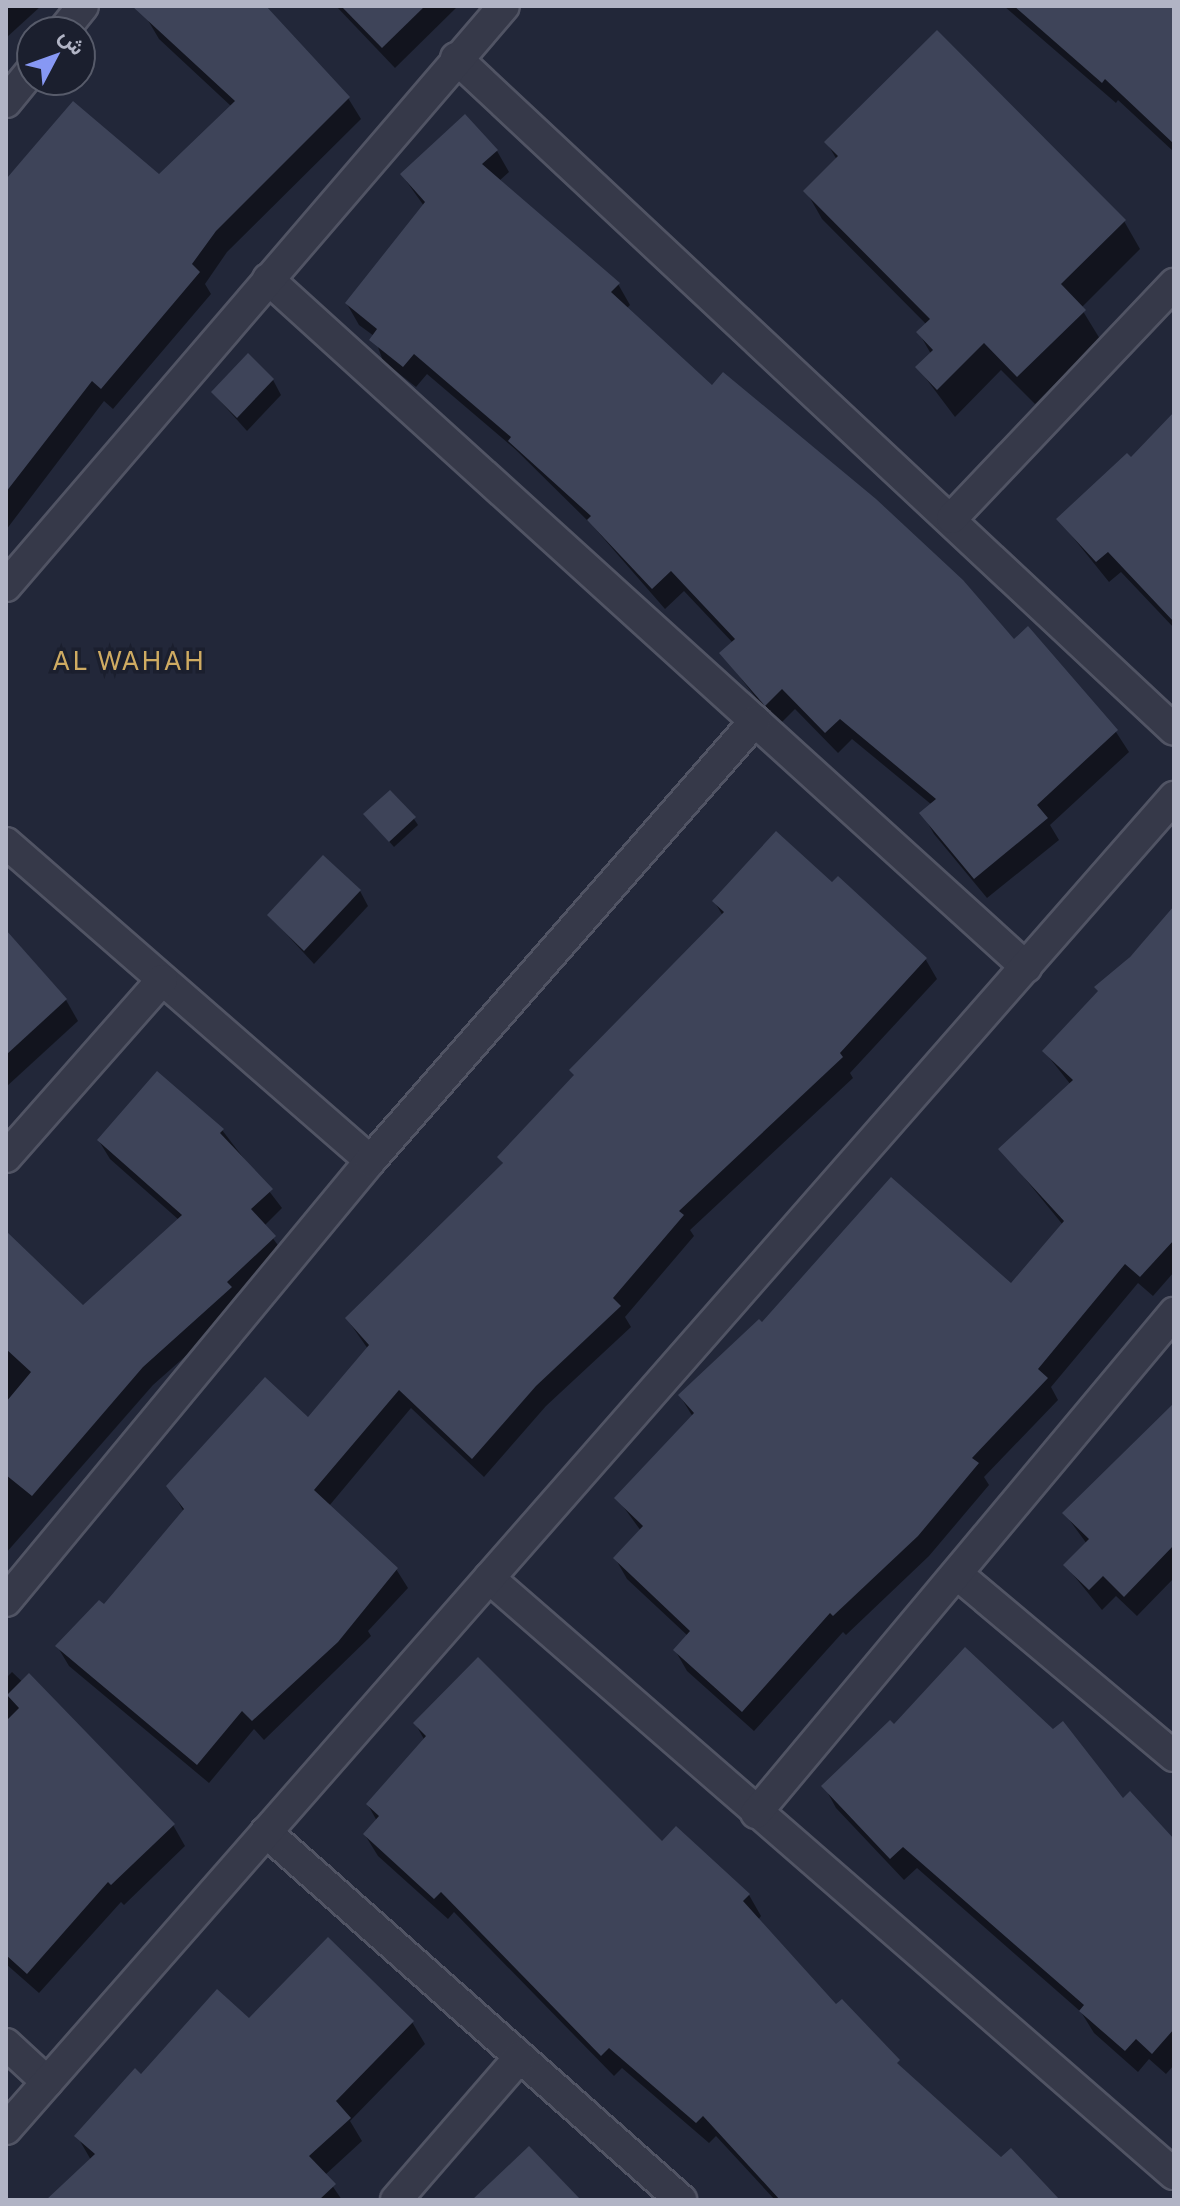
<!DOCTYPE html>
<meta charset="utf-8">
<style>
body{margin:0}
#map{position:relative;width:1180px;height:2206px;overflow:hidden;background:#222739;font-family:"Public Sans",Vazirmatn,sans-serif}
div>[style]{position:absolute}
.shadow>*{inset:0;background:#0007}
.building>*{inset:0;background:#3e4459}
.roads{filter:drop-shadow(2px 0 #515464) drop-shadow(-2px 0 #515464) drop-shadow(0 2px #515464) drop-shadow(0 -2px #515464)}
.street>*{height:30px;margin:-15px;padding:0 15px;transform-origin:15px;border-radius:15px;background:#363949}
span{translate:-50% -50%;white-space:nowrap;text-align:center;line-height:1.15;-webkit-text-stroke:7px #1b1f2e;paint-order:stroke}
.neighbourhood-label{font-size:26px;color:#cfab62;letter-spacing:2px}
.frame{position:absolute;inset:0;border:8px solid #b1b4c5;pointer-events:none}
.north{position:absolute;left:16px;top:16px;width:80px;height:80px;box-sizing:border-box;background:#1b1f2e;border:2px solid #575b6a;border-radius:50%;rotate:49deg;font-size:22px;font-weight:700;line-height:32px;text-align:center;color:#b1b4c5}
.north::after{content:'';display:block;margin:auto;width:28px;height:36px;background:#8798f4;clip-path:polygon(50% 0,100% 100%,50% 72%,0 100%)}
</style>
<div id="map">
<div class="shadow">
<div style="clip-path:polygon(6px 6px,41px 6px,6px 38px)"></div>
<div style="clip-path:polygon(157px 6px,263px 6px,348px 98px,361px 119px,227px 252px,205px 284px,211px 294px,113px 409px,104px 401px,6px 530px,6px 179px,73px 104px,159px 177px,232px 107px,159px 39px,146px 17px)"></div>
<div style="clip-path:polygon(336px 6px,458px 6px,395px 68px)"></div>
<div style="clip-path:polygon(1004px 6px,1174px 7px,1174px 152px,1118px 100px,1116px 103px)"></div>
<div style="clip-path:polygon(827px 143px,1124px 221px,1140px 249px,1081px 308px,1100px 339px,1035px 404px,1001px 370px,955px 417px,918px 368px,931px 354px,919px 333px,927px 325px,822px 219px,806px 191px,837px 160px)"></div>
<div style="clip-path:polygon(497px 151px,509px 172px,499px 181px,618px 284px,630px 305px,626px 309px,712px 388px,1014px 642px,1027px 629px,1116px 732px,1129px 752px,1050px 825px,1059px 840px,987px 898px,934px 834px,922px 813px,932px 805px,852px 739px,838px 753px,795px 709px,778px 726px,722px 654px,733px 643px,684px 591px,665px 609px,592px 525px,515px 449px,427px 374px,416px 387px,383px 361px,374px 336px,359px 325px,347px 304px,424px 206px,402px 175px)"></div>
<div style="clip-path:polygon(273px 380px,281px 395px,247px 431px,213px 393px)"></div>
<div style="clip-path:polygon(1174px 415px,1174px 628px,1121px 572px,1109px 582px,1059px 520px,1131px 460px)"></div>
<div style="clip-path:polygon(366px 815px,414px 819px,418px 825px,394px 847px)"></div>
<div style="clip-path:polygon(832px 885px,926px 960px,937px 979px,850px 1073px,853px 1078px,690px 1230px,694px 1236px,625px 1317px,631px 1327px,546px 1406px,484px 1477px,411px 1408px,329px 1506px,396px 1569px,408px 1588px,368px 1631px,371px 1636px,264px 1740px,254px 1729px,209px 1783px,69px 1666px,57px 1646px,104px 1607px,184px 1512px,169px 1486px,308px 1420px,368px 1349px,347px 1319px,504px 1165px,499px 1157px,723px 916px,714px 901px)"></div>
<div style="clip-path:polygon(360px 891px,368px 906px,314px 964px,269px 915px)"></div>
<div style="clip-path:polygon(1174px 909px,1174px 1272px,1153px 1296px,1138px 1283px,1051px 1387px,1058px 1400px,984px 1477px,989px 1485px,929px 1556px,846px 1635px,843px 1632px,754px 1731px,687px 1671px,675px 1650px,688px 1636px,627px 1579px,615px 1558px,641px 1531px,617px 1498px,693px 1417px,680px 1396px,762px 1325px,1011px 1286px,1063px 1225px,1001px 1149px,1071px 1085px,1044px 1051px)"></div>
<div style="clip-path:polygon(6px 940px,66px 1000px,78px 1021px,6px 1087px)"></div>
<div style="clip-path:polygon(222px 1130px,282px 1208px,264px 1226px,285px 1255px,241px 1307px,153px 1385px,6px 1553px,6px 1236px,83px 1308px,179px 1220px,110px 1159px,99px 1141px)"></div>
<div style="clip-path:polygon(1174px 1406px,1174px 1578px,1137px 1616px,1116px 1596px,1102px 1610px,1066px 1566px,1087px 1544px,1065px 1514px)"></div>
<div style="clip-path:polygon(12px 1672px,173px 1825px,185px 1846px,124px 1905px,121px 1902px,39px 1993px,6px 1964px,6px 1678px)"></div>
<div style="clip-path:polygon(415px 1723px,662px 1844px,749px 1895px,761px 1916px,758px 1920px,836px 2007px,1001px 2160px,1057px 2200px,775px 2200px,716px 2136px,709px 2143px,622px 2068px,614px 2076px,454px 1912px,448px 1919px,378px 1856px,365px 1835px,377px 1821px,368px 1805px,425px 1741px)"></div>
<div style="clip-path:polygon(824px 1786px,1122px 1801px,1174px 1842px,1174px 2065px,1166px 2074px,1149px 2059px,1138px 2072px,1094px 2033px,1081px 2012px,917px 1868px,904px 1880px,836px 1808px)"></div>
<div style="clip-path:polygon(249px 2021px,412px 2022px,425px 2044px,350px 2121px,362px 2141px,325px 2175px,342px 2200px,49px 2200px,91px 2160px,77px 2136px,141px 2076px)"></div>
</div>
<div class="building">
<div style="clip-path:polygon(132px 6px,266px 6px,350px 97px,216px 231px,192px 264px,200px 272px,101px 389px,92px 381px,6px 492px,6px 179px,73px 101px,159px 174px,235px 101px)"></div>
<div style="clip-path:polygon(341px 6px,425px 6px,382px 48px)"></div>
<div style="clip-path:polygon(1014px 6px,1174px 6px,1174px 144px,1105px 79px,1102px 83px)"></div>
<div style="clip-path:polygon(937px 30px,1126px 220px,1061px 284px,1086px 310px,1017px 377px,984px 343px,937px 390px,915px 367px,933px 350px,916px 332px,930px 319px,803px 191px,838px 156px,824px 142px)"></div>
<div style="clip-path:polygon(465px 114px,498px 150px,482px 164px,620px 283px,611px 292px,712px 385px,723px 372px,876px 499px,963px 580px,1014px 639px,1028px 626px,1118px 730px,1037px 805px,1048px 818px,974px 879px,919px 813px,936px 799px,840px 719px,825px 733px,782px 689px,765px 706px,719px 653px,735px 639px,671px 571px,652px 589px,587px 520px,591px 516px,508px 441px,511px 437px,414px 354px,403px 367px,369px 340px,377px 329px,345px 303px,425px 202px,400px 174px)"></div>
<div style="clip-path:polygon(248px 353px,274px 379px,237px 418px,211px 392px)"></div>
<div style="clip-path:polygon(1174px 412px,1174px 622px,1108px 552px,1096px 562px,1056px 519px,1127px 453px,1131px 457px)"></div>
<div style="clip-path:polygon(390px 790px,416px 817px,389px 842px,363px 814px)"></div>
<div style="clip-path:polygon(776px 831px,832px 882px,838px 876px,927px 958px,840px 1053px,843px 1057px,679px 1211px,684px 1215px,613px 1298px,621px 1306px,536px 1386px,472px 1459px,399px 1390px,314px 1490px,398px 1568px,338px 1642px,252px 1721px,242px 1711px,197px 1765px,55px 1646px,99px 1600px,104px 1604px,184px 1509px,166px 1486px,265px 1377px,308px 1417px,369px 1345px,345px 1318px,503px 1163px,497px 1157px,574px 1075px,569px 1070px,724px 912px,712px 901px)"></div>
<div style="clip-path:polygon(323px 855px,361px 890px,304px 951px,267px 915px)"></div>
<div style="clip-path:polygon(1174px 906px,1174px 1240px,1140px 1277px,1125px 1264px,1038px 1369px,1048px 1378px,972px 1458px,979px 1463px,918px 1536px,833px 1616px,830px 1613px,742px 1712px,673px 1650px,690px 1631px,613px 1558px,643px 1526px,614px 1498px,694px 1413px,678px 1395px,759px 1319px,762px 1322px,891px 1177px,1011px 1283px,1064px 1221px,998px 1149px,1073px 1080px,1042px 1051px,1098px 991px,1094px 987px,1130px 957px)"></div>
<div style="clip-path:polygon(6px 930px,67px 999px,6px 1055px)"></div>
<div style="clip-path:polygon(157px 1071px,224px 1129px,220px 1133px,273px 1189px,251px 1209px,276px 1236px,227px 1282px,232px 1287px,143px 1367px,32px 1496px,6px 1475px,6px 1402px,31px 1372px,6px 1349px,6px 1231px,83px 1305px,182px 1215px,97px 1140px)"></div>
<div style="clip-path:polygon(1174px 1403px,1174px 1545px,1124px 1597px,1103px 1576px,1089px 1590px,1063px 1565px,1089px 1539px,1062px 1513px)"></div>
<div style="clip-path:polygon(965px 1647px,1053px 1729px,1063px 1721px,1123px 1798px,1130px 1791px,1174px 1839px,1174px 2029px,1152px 2054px,1136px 2039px,1125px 2051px,1079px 2011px,1084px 2005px,903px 1847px,890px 1859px,821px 1786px,890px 1720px,894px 1724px)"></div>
<div style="clip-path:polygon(478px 1657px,662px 1841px,676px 1826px,750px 1894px,743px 1901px,836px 2004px,842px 1999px,900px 2060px,897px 2063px,1001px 2157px,1011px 2148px,1060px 2200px,780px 2200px,703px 2116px,696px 2123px,609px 2048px,601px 2056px,441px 1892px,434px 1899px,363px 1834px,379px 1816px,366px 1804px,426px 1736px,413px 1723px)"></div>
<div style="clip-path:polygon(29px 1673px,175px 1824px,111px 1885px,108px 1882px,27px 1974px,6px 1955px,6px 1721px,19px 1708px,7px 1695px)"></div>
<div style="clip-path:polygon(328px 1937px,414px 2021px,336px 2101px,351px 2118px,309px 2156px,336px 2184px,319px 2200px,46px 2200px,95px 2154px,74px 2136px,135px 2068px,141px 2074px,217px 1989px,249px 2018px)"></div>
<div style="clip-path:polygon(529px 2146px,581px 2200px,472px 2200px)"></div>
</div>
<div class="roads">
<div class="street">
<div style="left:62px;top:32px;width:33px;rotate:-51deg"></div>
<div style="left:456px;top:58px;width:983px;rotate:43.1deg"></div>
<div style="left:6px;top:102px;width:41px;rotate:-50.9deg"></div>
<div style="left:268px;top:279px;width:1024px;rotate:42.23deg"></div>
<div style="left:952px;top:518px;width:323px;rotate:-46.5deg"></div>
<div style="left:6px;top:586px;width:764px;rotate:-49.35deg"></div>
<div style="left:6px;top:843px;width:483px;rotate:41.1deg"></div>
<div style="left:6px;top:1157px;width:236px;rotate:-48.6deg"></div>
<div style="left:957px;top:1574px;width:283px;rotate:40deg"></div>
<div style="left:489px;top:1578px;width:908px;rotate:41.03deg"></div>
<div style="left:6px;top:1601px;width:571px;rotate:-50.4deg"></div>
<div style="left:370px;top:1161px;width:585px;rotate:-48.81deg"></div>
<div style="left:756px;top:1813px;width:652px;rotate:-50.1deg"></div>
<div style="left:266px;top:1832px;width:555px;rotate:41.56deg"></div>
<div style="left:6px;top:2044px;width:56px;rotate:42.8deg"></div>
<div style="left:6px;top:2129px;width:1772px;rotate:-48.75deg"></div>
<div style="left:396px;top:2200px;width:189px;rotate:-49.1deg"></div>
</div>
</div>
<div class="neighbourhood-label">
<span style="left:129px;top:661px">AL WAHAH</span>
</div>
<div class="frame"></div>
<div class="north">ش</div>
</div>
